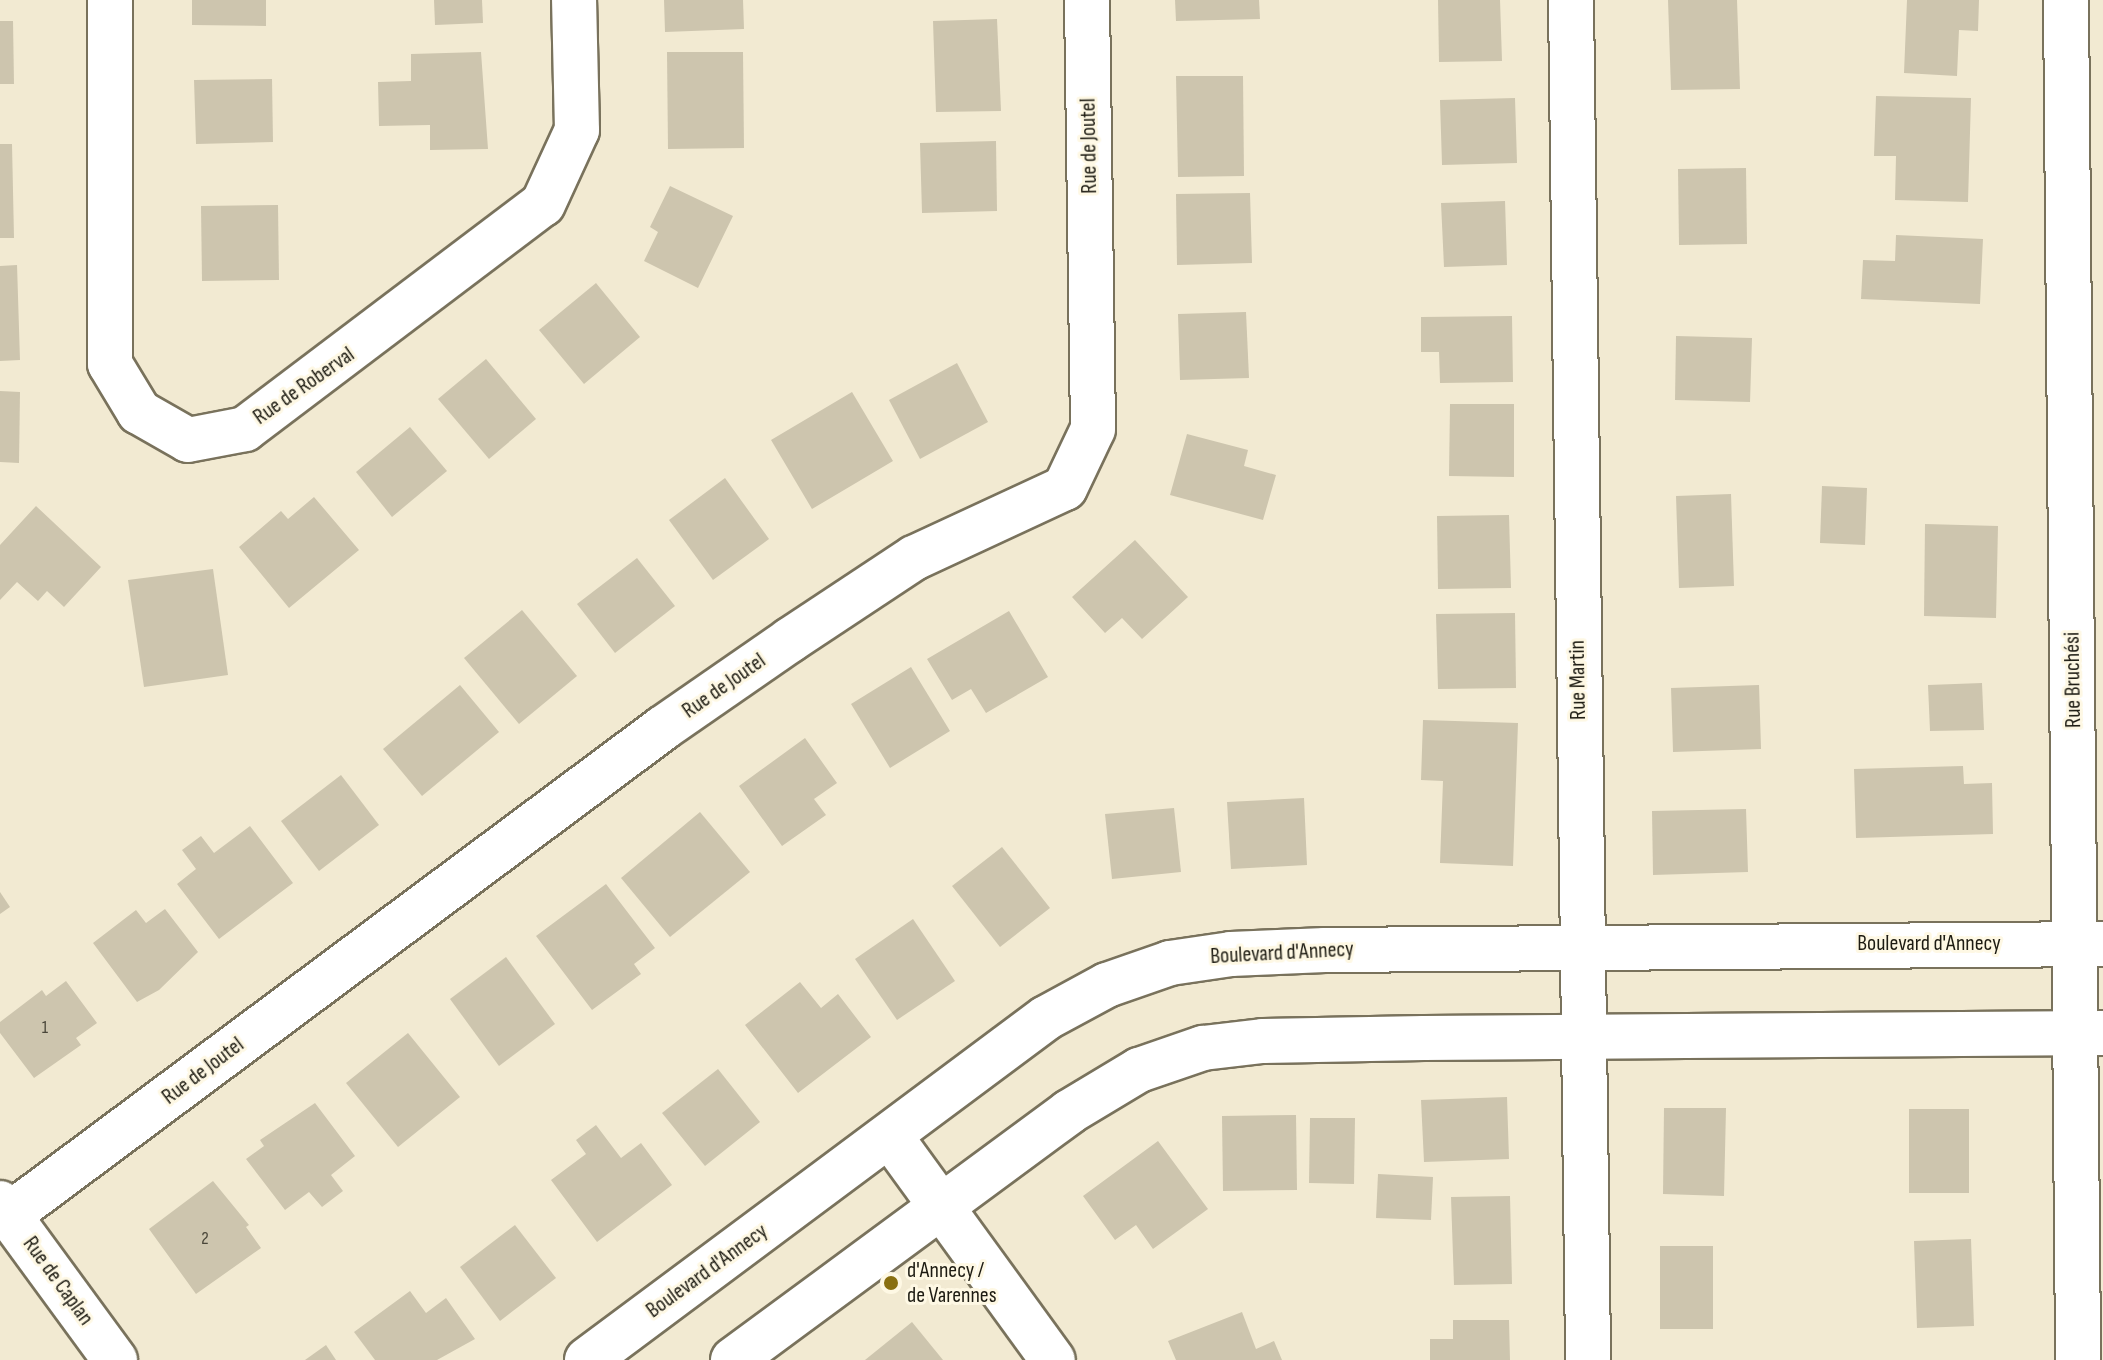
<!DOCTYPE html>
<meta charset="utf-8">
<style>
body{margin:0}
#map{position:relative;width:2103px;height:1360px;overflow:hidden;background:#f2ead2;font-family:"Sofia Sans Condensed",sans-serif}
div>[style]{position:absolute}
.building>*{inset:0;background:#cdc5ae}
.roads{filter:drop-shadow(2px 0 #79725c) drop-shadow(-2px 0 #79725c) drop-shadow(0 2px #79725c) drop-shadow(0 -2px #79725c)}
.street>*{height:44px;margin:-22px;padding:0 22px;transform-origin:22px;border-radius:22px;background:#fff}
.dots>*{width:22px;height:22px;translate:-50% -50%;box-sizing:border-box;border:4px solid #fef8e4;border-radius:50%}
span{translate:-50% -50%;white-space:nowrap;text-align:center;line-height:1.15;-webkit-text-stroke:6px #fef8e4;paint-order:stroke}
.number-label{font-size:18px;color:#494639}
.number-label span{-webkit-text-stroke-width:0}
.street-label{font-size:22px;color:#1d1b12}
.poi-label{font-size:22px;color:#1d1b12}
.left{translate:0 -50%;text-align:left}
</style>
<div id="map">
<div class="building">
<div style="clip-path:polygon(192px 0,266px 0,266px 26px,192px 25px)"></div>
<div style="clip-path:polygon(434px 0,482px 0,483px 23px,435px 25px)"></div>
<div style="clip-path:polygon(664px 0,743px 0,744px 29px,665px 32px)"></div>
<div style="clip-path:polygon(1175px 0,1259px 0,1260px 19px,1176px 21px)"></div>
<div style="clip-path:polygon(1438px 0,1500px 0,1502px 61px,1439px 62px)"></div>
<div style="clip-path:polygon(1668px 0,1737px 0,1740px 89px,1671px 90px)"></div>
<div style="clip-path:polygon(1907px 0,1979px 0,1978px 31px,1959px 30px,1957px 76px,1904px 73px)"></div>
<div style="clip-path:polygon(997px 19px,1001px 111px,936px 112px,933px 21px)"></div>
<div style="clip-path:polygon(0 21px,13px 21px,14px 84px,0 84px)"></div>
<div style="clip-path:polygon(481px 52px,488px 149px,430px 150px,430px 125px,379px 126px,378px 82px,411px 81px,411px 54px)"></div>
<div style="clip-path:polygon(667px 52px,743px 52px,744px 148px,668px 149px)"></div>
<div style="clip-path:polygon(1176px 76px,1243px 76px,1244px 176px,1178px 177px)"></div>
<div style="clip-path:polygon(272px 79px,273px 142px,196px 144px,194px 80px)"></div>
<div style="clip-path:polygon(1876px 96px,1971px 98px,1968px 202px,1895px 200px,1896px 156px,1874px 156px)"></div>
<div style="clip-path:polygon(1515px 98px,1517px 163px,1442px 165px,1440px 100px)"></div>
<div style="clip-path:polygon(996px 141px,997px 211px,922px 213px,920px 143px)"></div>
<div style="clip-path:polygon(0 144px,12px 144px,14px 238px,0 238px)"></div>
<div style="clip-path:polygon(1746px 168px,1747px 244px,1679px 245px,1678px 169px)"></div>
<div style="clip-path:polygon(670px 186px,733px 216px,698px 288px,644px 261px,658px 232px,650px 227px)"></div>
<div style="clip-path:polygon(1250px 193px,1252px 263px,1177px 265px,1176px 194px)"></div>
<div style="clip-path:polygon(1505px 201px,1507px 265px,1444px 267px,1441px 203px)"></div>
<div style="clip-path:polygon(278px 205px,279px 280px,202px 281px,201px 206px)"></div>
<div style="clip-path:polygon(1896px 235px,1983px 239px,1980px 304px,1861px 299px,1863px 260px,1895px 261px)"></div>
<div style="clip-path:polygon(17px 265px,20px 360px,0 361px,0 266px)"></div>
<div style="clip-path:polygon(596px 283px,640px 337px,584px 384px,539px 330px)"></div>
<div style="clip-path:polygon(1246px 312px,1249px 378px,1180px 380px,1178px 314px)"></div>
<div style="clip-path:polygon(1512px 316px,1513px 382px,1440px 383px,1439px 352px,1421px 352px,1421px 317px)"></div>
<div style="clip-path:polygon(1676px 336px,1752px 338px,1750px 402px,1675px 400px)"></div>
<div style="clip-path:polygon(486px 359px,536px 419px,489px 459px,438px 399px)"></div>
<div style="clip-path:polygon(957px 363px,988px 422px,920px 459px,889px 400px)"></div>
<div style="clip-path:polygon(0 391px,20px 392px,19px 463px,0 462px)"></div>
<div style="clip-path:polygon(852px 392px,893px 461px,812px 509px,771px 440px)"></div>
<div style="clip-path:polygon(1450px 404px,1514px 404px,1514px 477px,1449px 476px)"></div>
<div style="clip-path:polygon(410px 427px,447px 471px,392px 517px,356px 472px)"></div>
<div style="clip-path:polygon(1187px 434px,1248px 450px,1244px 466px,1276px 475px,1263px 520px,1170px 495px)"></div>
<div style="clip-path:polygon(725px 478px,769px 539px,713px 580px,669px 520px)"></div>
<div style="clip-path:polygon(1822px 486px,1867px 488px,1865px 545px,1820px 543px)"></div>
<div style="clip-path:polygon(1731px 494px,1734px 586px,1679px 588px,1676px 496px)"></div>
<div style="clip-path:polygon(314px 497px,359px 550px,289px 608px,239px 547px,281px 511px,288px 519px)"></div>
<div style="clip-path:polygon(36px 506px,101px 567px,64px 607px,47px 591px,38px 601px,17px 582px,0 600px,0 545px)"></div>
<div style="clip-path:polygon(1509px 515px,1511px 588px,1438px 589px,1437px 516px)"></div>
<div style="clip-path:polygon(1925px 524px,1998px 526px,1996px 618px,1924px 616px)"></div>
<div style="clip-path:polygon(1135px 540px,1188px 597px,1142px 639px,1122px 618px,1105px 633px,1072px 597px)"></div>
<div style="clip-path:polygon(637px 558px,675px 606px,615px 653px,577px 604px)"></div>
<div style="clip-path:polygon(213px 569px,228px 675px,144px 687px,128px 580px)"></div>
<div style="clip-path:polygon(522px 610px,577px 676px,519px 724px,464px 658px)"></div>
<div style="clip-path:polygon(1009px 611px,1048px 677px,986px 713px,971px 689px,952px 700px,927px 659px)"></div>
<div style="clip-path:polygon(1515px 613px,1516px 688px,1438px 689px,1436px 614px)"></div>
<div style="clip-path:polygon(911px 667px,950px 731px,890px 768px,851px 704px)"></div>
<div style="clip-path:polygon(1982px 683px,1984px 730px,1930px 731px,1928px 685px)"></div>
<div style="clip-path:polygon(460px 685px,499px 732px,422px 796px,383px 749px)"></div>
<div style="clip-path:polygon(1759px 685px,1761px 749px,1673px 752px,1671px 688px)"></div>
<div style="clip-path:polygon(1423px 720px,1518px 723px,1513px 866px,1440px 863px,1443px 781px,1421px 780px)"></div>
<div style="clip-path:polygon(805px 738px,837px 783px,814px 799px,826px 815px,782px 846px,739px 786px)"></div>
<div style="clip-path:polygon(1963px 766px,1964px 784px,1992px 783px,1993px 834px,1856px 838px,1854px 769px)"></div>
<div style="clip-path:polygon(341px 775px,379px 825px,319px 871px,281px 821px)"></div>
<div style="clip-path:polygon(1304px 798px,1307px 865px,1231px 869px,1227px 802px)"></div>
<div style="clip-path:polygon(1174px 808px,1181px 872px,1112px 879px,1105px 814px)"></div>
<div style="clip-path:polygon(1746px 809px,1748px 872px,1653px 875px,1652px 811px)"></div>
<div style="clip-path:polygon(700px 812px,750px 872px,670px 937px,621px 878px)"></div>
<div style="clip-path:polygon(250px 826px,293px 883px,219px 939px,177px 884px,196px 869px,182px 850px,201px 836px,214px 853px)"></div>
<div style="clip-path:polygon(1002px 847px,1050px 908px,1000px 947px,952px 886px)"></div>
<div style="clip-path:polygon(606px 884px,655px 948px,634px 964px,641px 974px,592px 1010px,536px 936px)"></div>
<div style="clip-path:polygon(0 892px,10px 907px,0 914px)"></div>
<div style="clip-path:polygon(165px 909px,198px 952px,159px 990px,137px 1002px,93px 943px,136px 910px,146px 923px)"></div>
<div style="clip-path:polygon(913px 919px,955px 981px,897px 1020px,855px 959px)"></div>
<div style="clip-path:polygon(506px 957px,555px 1024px,499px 1066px,450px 999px)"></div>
<div style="clip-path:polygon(66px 981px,97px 1023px,76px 1038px,81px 1045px,34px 1078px,0 1033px,0 1022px,42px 990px,46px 996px)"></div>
<div style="clip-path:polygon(800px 982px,821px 1008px,838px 994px,871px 1037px,798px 1093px,745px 1025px)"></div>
<div style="clip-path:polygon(408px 1033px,460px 1097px,398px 1147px,346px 1083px)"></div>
<div style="clip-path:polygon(718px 1069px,760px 1122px,705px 1166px,662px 1113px)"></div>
<div style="clip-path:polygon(1507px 1097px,1509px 1159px,1424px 1162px,1421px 1100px)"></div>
<div style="clip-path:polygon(315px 1103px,355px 1156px,331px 1175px,343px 1191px,322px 1207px,309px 1192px,285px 1210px,246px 1159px,264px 1146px,260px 1140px)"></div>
<div style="clip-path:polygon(1664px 1108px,1726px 1108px,1724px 1196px,1663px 1194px)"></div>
<div style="clip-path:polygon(1909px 1109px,1969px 1109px,1969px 1193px,1909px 1193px)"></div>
<div style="clip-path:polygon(1296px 1115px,1297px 1190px,1223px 1191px,1222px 1116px)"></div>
<div style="clip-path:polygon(1310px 1118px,1355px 1118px,1354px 1184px,1309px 1183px)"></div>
<div style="clip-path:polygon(596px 1125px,621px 1158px,641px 1143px,672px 1185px,597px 1242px,551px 1180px,586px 1154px,576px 1140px)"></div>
<div style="clip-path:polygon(1158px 1141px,1208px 1209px,1153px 1249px,1136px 1225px,1115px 1240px,1083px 1196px)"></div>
<div style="clip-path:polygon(1378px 1174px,1433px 1177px,1431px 1220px,1376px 1218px)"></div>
<div style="clip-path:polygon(213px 1181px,249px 1225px,246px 1227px,261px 1248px,196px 1294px,149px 1229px)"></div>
<div style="clip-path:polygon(1510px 1196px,1512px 1284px,1454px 1285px,1451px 1197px)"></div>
<div style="clip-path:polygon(515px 1225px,556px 1278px,500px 1321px,460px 1267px)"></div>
<div style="clip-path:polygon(1971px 1239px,1974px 1326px,1917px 1328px,1914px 1241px)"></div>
<div style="clip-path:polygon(1660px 1246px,1713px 1246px,1713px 1329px,1660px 1329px)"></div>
<div style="clip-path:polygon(410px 1291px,426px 1313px,446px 1298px,475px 1339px,437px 1360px,375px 1360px,354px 1332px)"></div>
<div style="clip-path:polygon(1242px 1312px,1256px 1349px,1274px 1341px,1282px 1360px,1176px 1360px,1168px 1341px)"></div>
<div style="clip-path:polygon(1453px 1320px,1509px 1320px,1510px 1360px,1430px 1360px,1430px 1339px,1453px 1339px)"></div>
<div style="clip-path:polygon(912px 1322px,943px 1360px,865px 1360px)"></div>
<div style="clip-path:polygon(326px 1345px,336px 1360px,305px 1360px)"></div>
</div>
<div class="roads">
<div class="street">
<div style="left:110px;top:0;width:364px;rotate:90deg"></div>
<div style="left:110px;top:364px;width:56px;rotate:58.9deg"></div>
<div style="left:139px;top:412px;width:56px;rotate:29.7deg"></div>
<div style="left:188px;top:440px;width:58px;rotate:-10.9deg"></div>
<div style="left:245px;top:429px;width:373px;rotate:-37.1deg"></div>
<div style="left:543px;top:204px;width:81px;rotate:-65.3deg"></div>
<div style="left:577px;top:130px;width:130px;rotate:-91.3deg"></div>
<div style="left:1571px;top:0;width:1360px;rotate:89.28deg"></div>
<div style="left:2066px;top:0;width:1360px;rotate:89.49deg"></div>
<div style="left:890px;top:1136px;width:277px;rotate:54deg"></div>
<div style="left:0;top:1203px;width:195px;rotate:53.8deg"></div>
<div style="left:9px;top:1215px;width:815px;rotate:-36.67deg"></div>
<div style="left:663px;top:728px;width:155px;rotate:-34.7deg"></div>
<div style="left:790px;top:640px;width:149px;rotate:-33.5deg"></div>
<div style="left:914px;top:558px;width:166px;rotate:-24.9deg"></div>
<div style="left:1065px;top:488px;width:65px;rotate:-64.6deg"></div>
<div style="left:1093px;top:429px;width:429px;rotate:-90.8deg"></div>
<div style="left:587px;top:1360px;width:572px;rotate:-36.69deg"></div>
<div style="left:1046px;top:1018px;width:69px;rotate:-28.4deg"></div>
<div style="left:1107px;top:985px;width:67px;rotate:-19.2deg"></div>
<div style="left:1170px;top:963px;width:62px;rotate:-8.4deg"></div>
<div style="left:1231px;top:954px;width:94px;rotate:-2.4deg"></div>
<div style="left:1325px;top:950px;width:778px;rotate:-0.44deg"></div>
<div style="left:733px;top:1360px;width:418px;rotate:-36.4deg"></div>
<div style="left:1069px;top:1112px;width:82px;rotate:-31deg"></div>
<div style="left:1139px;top:1070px;width:68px;rotate:-19deg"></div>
<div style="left:1203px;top:1048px;width:60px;rotate:-6.7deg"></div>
<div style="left:1263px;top:1041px;width:161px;rotate:-1.1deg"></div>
<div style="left:1424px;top:1038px;width:679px;rotate:-0.42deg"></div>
</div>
</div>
<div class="dots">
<div style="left:891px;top:1283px;background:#896f10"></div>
</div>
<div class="number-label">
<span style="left:45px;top:1028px">1</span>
<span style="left:205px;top:1239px">2</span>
</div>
<div class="street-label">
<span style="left:1089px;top:146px;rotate:-91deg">Rue de Joutel</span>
<span style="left:304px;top:386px;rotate:-35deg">Rue de Roberval</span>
<span style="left:1578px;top:680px;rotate:-91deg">Rue Martin</span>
<span style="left:2073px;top:680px;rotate:-91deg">Rue Bruchési</span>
<span style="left:724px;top:686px;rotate:-35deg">Rue de Joutel</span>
<span style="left:1929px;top:944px">Boulevard d'Annecy</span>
<span style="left:1282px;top:953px;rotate:-3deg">Boulevard d'Annecy</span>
<span style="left:203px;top:1071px;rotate:-37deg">Rue de Joutel</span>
<span style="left:707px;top:1271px;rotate:-36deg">Boulevard d'Annecy</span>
<span style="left:58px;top:1281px;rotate:54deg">Rue de Caplan</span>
</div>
<div class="poi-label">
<span class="left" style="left:907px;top:1283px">d'Annecy /<br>de Varennes</span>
</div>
</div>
